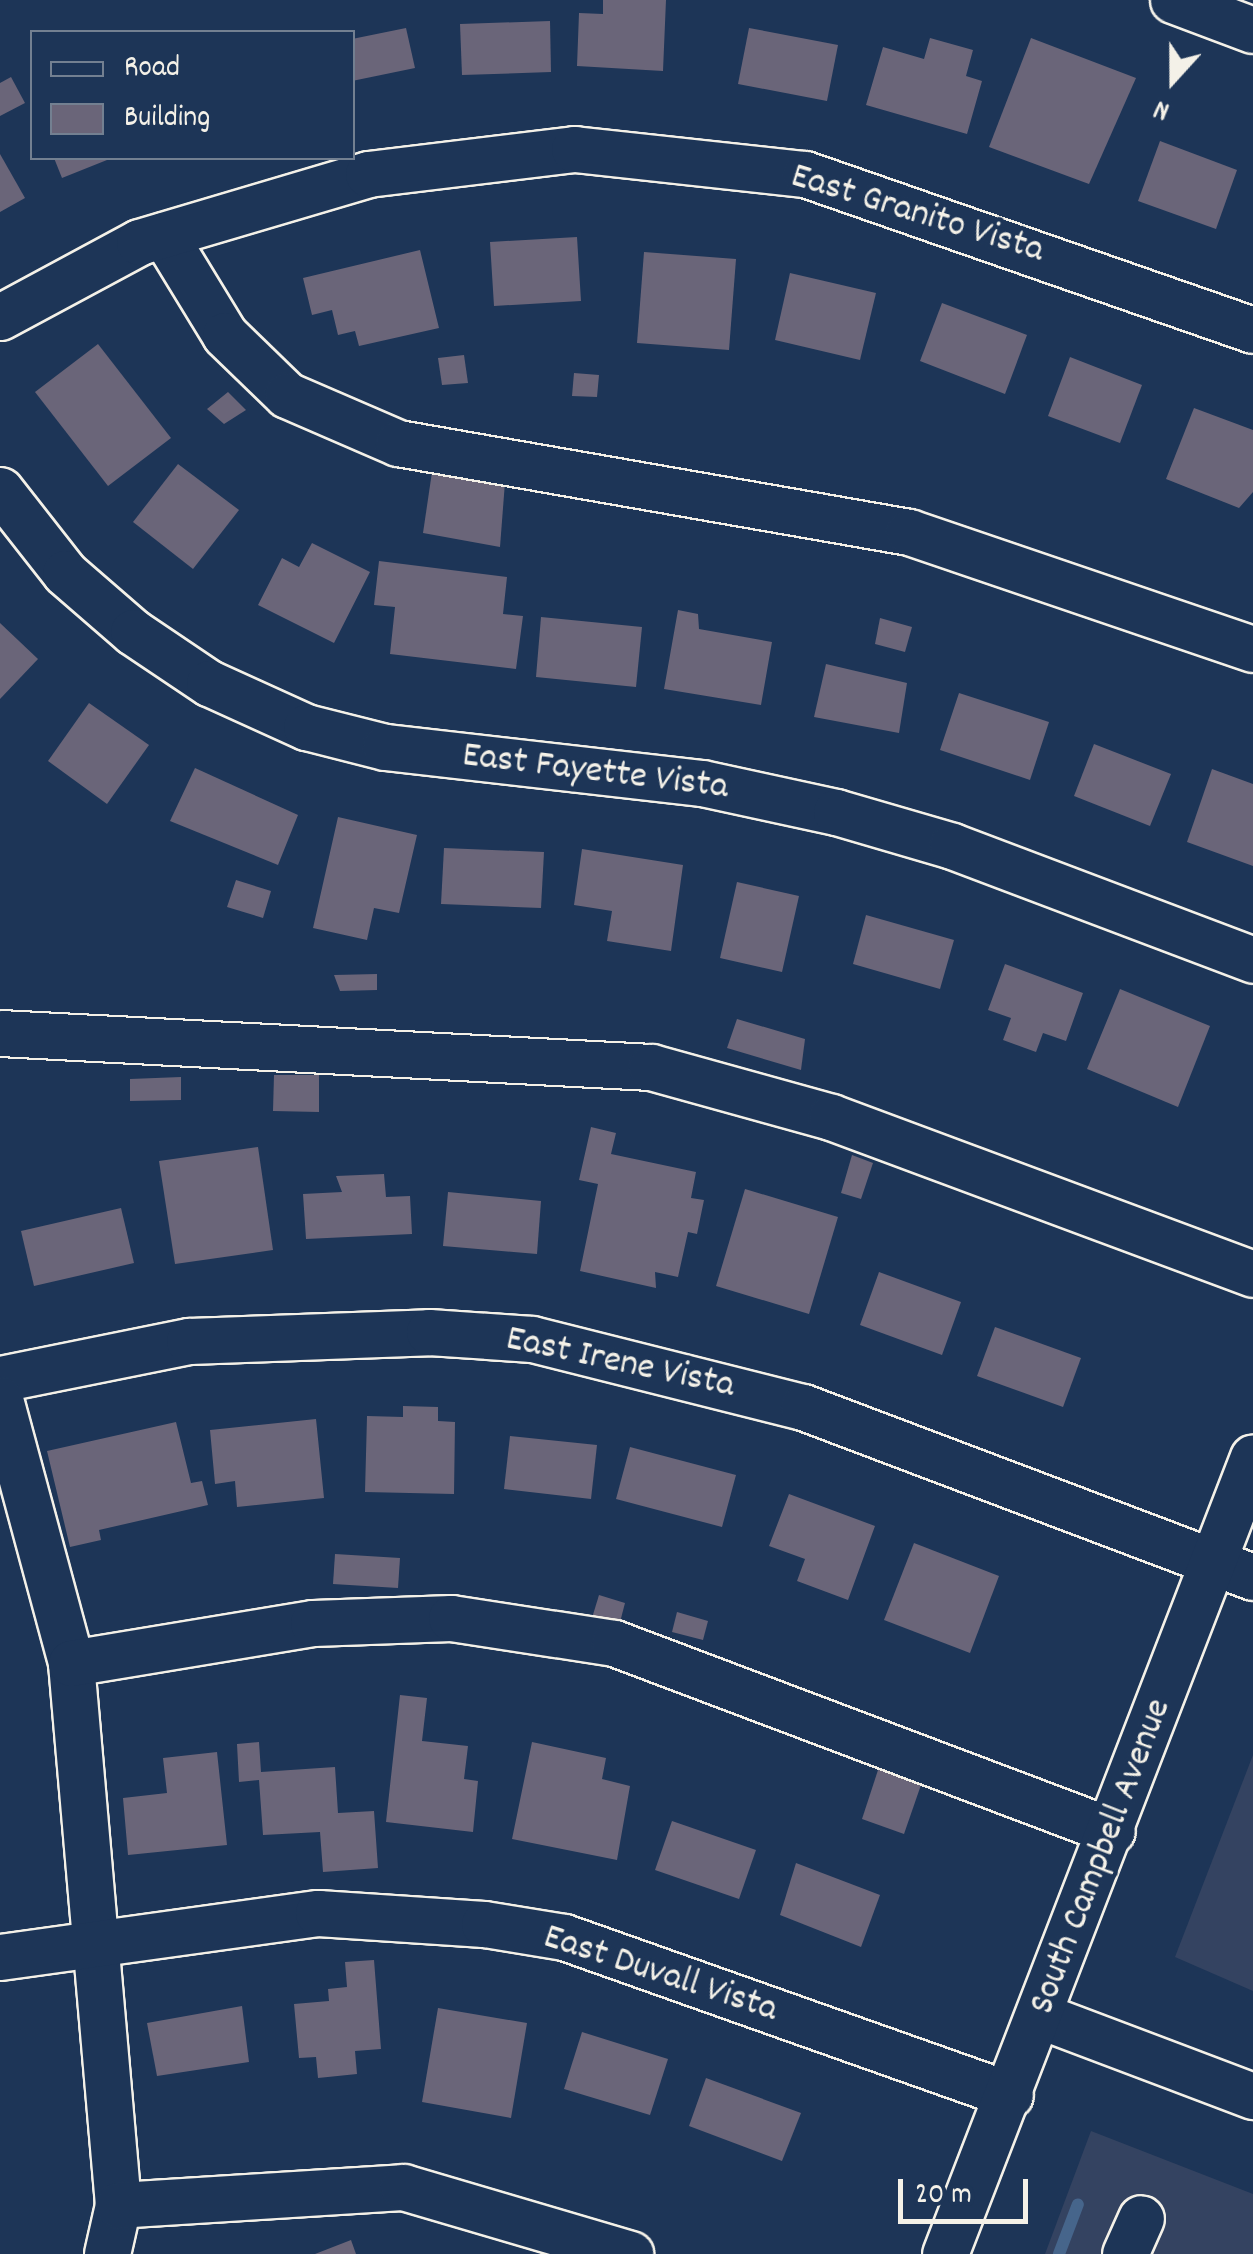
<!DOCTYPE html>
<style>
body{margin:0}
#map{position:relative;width:1253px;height:2254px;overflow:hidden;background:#1d3557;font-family:Dekko,sans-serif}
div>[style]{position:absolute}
.built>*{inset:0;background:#344361}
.stream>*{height:12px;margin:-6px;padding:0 6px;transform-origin:6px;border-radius:6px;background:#46658b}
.building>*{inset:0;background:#6a6579}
.roads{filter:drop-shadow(2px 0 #f4f1e8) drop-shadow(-2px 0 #f4f1e8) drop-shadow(0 2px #f4f1e8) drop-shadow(0 -2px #f4f1e8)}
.minor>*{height:45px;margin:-22.5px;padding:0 22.5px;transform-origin:22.5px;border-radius:22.5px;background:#1d3557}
span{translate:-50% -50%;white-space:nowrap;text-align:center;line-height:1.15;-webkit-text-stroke:9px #1d3557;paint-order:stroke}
.street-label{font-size:38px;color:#f4f1e8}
.legend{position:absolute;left:30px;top:30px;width:325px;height:130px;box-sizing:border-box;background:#1d3557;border:2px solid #738091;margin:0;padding:12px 18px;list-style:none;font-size:30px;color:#f4f1e8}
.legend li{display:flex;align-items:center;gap:20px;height:50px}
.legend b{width:50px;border:2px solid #738091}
.north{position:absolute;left:1123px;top:30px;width:100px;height:100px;-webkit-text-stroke:8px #1d3557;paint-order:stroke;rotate:201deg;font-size:28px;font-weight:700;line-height:40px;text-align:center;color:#f4f1e8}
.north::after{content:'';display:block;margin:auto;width:35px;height:45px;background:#f4f1e8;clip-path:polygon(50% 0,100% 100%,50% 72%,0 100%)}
.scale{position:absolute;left:898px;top:2179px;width:130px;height:45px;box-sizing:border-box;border:5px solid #f4f1e8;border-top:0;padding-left:12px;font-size:30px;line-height:35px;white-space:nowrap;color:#f4f1e8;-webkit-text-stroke:8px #1d3557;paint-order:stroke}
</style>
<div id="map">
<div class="built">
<div style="clip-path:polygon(1253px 1755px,1253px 1991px,1175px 1957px)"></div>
<div style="clip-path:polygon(1091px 2131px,1253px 2194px,1253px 2254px,1045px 2254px)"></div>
</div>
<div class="stream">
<div style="left:1059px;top:2254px;width:53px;rotate:-69.2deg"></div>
</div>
<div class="building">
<div style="clip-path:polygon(603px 0,666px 0,663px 71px,577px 66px,579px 13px,603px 14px)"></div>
<div style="clip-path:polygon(550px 21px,551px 72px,462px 75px,460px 24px)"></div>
<div style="clip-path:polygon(406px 28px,415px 68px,352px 81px,352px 39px)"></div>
<div style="clip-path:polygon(749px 28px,838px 45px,827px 101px,738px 84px)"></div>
<div style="clip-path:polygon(930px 38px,973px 50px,966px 76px,982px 81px,967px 134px,866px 105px,883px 47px,924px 59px)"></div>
<div style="clip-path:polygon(1031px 38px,1136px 78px,1089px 184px,989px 147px)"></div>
<div style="clip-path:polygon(11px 77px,25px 103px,0 116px,0 83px)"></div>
<div style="clip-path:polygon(1160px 141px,1237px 170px,1216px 229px,1138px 201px)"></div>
<div style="clip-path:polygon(0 154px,25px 198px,0 212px)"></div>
<div style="clip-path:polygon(54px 158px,112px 158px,62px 178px)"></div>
<div style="clip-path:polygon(577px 237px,581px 301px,494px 306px,490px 242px)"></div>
<div style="clip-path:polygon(420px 250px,439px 328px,359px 346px,355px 331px,338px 335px,332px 310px,312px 315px,303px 278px)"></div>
<div style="clip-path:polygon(644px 252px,736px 259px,729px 350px,637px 343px)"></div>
<div style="clip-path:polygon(790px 273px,876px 293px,860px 360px,775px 340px)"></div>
<div style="clip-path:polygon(942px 303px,1027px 335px,1005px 394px,920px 361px)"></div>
<div style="clip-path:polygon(98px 344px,171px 438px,108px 486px,35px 392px)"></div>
<div style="clip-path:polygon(464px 355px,468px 383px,442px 385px,438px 358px)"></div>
<div style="clip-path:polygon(1070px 357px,1142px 385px,1120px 443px,1048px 416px)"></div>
<div style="clip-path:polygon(574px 373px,599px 375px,597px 397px,572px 396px)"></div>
<div style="clip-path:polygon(228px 392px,246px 410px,224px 424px,207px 409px)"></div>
<div style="clip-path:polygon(1194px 408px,1253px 430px,1253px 492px,1239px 508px,1166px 479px)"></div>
<div style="clip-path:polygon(178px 464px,239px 510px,193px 569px,133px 522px)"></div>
<div style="clip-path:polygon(432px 472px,505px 482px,500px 547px,423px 533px)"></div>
<div style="clip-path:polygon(312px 543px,370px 572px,334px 643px,258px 605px,282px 558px,299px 567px)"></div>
<div style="clip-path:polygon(379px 561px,507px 577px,503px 614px,523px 616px,516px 669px,390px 654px,395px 607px,374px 605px)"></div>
<div style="clip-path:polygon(678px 610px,698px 614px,699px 629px,772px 642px,761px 705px,664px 689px)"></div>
<div style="clip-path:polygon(541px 617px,642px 627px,636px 687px,536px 677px)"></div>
<div style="clip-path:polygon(880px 618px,912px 627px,905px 652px,875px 644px)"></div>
<div style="clip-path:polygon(0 623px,38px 659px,0 699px)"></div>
<div style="clip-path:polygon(826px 664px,907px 683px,899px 733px,814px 717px)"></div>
<div style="clip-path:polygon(959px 693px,1049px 722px,1030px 780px,940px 750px)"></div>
<div style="clip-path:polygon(89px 703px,149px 745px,107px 804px,48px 761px)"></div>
<div style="clip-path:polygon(1094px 744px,1171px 774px,1150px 826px,1074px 796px)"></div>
<div style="clip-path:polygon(195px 768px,298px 815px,278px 865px,170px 821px)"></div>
<div style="clip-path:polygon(1212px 769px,1253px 784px,1253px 866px,1187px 842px)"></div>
<div style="clip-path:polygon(338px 817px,417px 835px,399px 913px,374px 908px,367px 940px,313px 928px)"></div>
<div style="clip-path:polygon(444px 848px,544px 852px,541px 908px,441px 904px)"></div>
<div style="clip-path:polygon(582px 849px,683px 865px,671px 951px,607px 941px,612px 911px,574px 905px)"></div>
<div style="clip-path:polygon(236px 880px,271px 891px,263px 918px,227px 907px)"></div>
<div style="clip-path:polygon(737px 882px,799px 896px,782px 972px,720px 958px)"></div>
<div style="clip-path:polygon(866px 915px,954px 940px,940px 989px,853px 964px)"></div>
<div style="clip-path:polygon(1005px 964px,1083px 993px,1066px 1041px,1043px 1033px,1036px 1052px,1003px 1040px,1011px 1018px,988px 1010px)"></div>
<div style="clip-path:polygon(377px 974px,377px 990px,340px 991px,334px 975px)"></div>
<div style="clip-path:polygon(1120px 989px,1210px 1026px,1178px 1107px,1087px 1069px)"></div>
<div style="clip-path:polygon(737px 1019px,805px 1039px,801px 1070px,727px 1048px)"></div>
<div style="clip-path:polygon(274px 1075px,319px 1075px,319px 1112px,273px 1111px)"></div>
<div style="clip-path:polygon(181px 1077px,181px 1100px,130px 1101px,130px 1079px)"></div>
<div style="clip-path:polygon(591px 1127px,616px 1133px,611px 1154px,696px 1172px,691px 1198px,704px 1200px,697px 1234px,688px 1232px,678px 1277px,655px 1272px,656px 1288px,580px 1271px,598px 1184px,579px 1180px)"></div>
<div style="clip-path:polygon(258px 1147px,273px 1250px,175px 1264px,159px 1161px)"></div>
<div style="clip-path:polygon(852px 1155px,873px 1163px,861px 1199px,841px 1193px)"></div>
<div style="clip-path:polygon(384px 1174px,386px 1197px,410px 1196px,412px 1234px,306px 1239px,303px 1194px,342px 1192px,336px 1176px)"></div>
<div style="clip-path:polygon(745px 1189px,838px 1217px,809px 1314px,716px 1286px)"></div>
<div style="clip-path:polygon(448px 1192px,541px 1201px,537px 1254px,443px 1246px)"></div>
<div style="clip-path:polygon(121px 1208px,134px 1263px,34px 1286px,21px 1231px)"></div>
<div style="clip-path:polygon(879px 1272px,961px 1302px,942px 1355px,860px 1325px)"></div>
<div style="clip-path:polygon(995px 1327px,1081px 1358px,1063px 1407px,977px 1376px)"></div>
<div style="clip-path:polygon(403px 1406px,438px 1407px,438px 1421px,455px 1422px,454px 1494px,365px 1492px,367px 1416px,403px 1417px)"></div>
<div style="clip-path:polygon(316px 1419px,324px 1498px,237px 1507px,235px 1481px,215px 1484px,210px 1430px)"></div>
<div style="clip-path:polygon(176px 1422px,191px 1483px,202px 1481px,208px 1505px,99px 1530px,101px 1540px,70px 1547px,47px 1451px)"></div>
<div style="clip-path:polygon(510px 1436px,597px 1445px,591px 1499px,504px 1489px)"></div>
<div style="clip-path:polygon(630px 1447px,736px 1475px,722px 1527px,616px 1499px)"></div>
<div style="clip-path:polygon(789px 1494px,875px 1526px,848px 1600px,797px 1581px,805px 1559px,769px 1546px)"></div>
<div style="clip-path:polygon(914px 1543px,999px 1576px,970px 1653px,884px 1620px)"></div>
<div style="clip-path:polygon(335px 1554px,400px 1558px,398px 1588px,333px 1584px)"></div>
<div style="clip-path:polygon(599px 1595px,625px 1603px,619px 1626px,592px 1618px)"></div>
<div style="clip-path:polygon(677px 1612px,708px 1621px,703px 1640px,672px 1632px)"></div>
<div style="clip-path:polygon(400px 1695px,427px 1698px,422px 1741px,468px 1746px,464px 1779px,478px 1781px,473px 1832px,386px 1822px)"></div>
<div style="clip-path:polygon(259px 1742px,261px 1772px,335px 1767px,338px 1813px,374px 1811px,378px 1868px,323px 1872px,320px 1832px,263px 1835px,259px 1780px,239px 1782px,237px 1744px)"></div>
<div style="clip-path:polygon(532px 1742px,606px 1758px,602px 1779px,630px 1786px,617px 1860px,512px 1839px)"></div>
<div style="clip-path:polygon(217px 1752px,227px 1845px,128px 1855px,123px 1798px,167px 1793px,163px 1758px)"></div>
<div style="clip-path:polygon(879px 1767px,922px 1782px,904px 1834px,862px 1819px)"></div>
<div style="clip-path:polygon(672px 1821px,756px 1850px,739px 1899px,655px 1870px)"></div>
<div style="clip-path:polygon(796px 1863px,880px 1895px,861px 1947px,780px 1915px)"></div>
<div style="clip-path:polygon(374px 1960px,381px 2049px,355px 2051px,357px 2074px,318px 2078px,316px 2057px,299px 2058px,294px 2004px,329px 2001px,328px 1989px,347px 1987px,345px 1962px)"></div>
<div style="clip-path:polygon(242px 2006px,249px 2062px,157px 2076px,147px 2023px)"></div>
<div style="clip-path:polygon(438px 2008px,527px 2023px,511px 2118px,422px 2102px)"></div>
<div style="clip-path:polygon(582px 2032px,668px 2059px,650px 2115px,564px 2089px)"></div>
<div style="clip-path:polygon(706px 2078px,801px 2113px,782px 2161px,689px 2126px)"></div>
<div style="clip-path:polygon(351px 2240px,356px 2254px,315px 2254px)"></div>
</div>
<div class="roads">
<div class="minor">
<div style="left:1173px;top:0;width:85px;rotate:20.6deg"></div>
<div style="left:164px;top:235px;width:117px;rotate:58.6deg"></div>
<div style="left:225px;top:335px;width:86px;rotate:44.1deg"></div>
<div style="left:287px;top:395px;width:121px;rotate:23.4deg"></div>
<div style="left:398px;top:443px;width:519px;rotate:9.88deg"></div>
<div style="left:909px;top:532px;width:363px;rotate:18.8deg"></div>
<div style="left:0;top:317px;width:158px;rotate:-28.3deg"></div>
<div style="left:139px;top:242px;width:239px;rotate:-16.5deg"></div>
<div style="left:368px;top:174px;width:208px;rotate:-6.9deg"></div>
<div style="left:574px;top:149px;width:232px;rotate:6.2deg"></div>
<div style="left:805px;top:174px;width:474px;rotate:19.2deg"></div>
<div style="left:0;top:490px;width:105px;rotate:51.9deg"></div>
<div style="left:65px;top:573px;width:90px;rotate:40.9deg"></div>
<div style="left:133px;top:632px;width:92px;rotate:33.9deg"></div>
<div style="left:209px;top:683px;width:107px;rotate:24.4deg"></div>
<div style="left:306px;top:727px;width:81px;rotate:14.2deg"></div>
<div style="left:385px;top:747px;width:319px;rotate:6.5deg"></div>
<div style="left:702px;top:783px;width:137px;rotate:12.2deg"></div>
<div style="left:836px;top:812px;width:121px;rotate:16.3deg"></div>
<div style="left:952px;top:846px;width:322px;rotate:20.7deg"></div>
<div style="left:0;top:1033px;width:652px;rotate:2.99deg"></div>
<div style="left:651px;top:1067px;width:187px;rotate:15.5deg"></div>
<div style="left:831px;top:1117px;width:450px;rotate:20.4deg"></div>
<div style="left:0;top:1379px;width:193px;rotate:-11.4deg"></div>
<div style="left:189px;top:1341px;width:240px;rotate:-2.1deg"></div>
<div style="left:429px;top:1332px;width:103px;rotate:3.9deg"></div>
<div style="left:532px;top:1339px;width:279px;rotate:14.1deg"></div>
<div style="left:803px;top:1407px;width:481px;rotate:20.7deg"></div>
<div style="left:0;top:1399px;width:273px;rotate:74.9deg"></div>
<div style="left:71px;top:1663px;width:544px;rotate:85.04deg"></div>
<div style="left:118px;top:2205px;width:50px;rotate:102.7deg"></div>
<div style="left:71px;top:1663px;width:245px;rotate:-9.4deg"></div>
<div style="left:313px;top:1623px;width:138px;rotate:-2.1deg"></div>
<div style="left:451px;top:1618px;width:165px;rotate:8.7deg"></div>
<div style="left:614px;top:1643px;width:532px;rotate:20.68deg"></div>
<div style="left:0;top:1957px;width:321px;rotate:-7.9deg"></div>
<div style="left:318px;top:1913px;width:166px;rotate:3.8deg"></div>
<div style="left:484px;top:1924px;width:81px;rotate:9.2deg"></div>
<div style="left:564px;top:1937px;width:473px;rotate:19.5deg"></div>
<div style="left:1041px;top:2016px;width:227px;rotate:20.7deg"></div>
<div style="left:118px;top:2205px;width:286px;rotate:-3.6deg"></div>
<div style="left:403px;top:2187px;width:237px;rotate:16.4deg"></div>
<div style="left:945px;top:2254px;width:854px;rotate:-68.87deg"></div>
<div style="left:1125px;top:2254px;width:39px;rotate:-66deg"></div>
</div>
</div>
<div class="street-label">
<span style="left:917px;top:215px;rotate:17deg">East Granito Vista</span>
<span style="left:595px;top:773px;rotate:7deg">East Fayette Vista</span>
<span style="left:620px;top:1364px;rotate:12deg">East Irene Vista</span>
<span style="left:1102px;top:1857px;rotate:-69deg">South Campbell Avenue</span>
<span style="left:660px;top:1975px;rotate:18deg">East Duvall Vista</span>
</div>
<ul class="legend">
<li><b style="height:12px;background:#1d3557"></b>Road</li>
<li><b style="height:28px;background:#6a6579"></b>Building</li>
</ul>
<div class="north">N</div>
<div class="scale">20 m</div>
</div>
